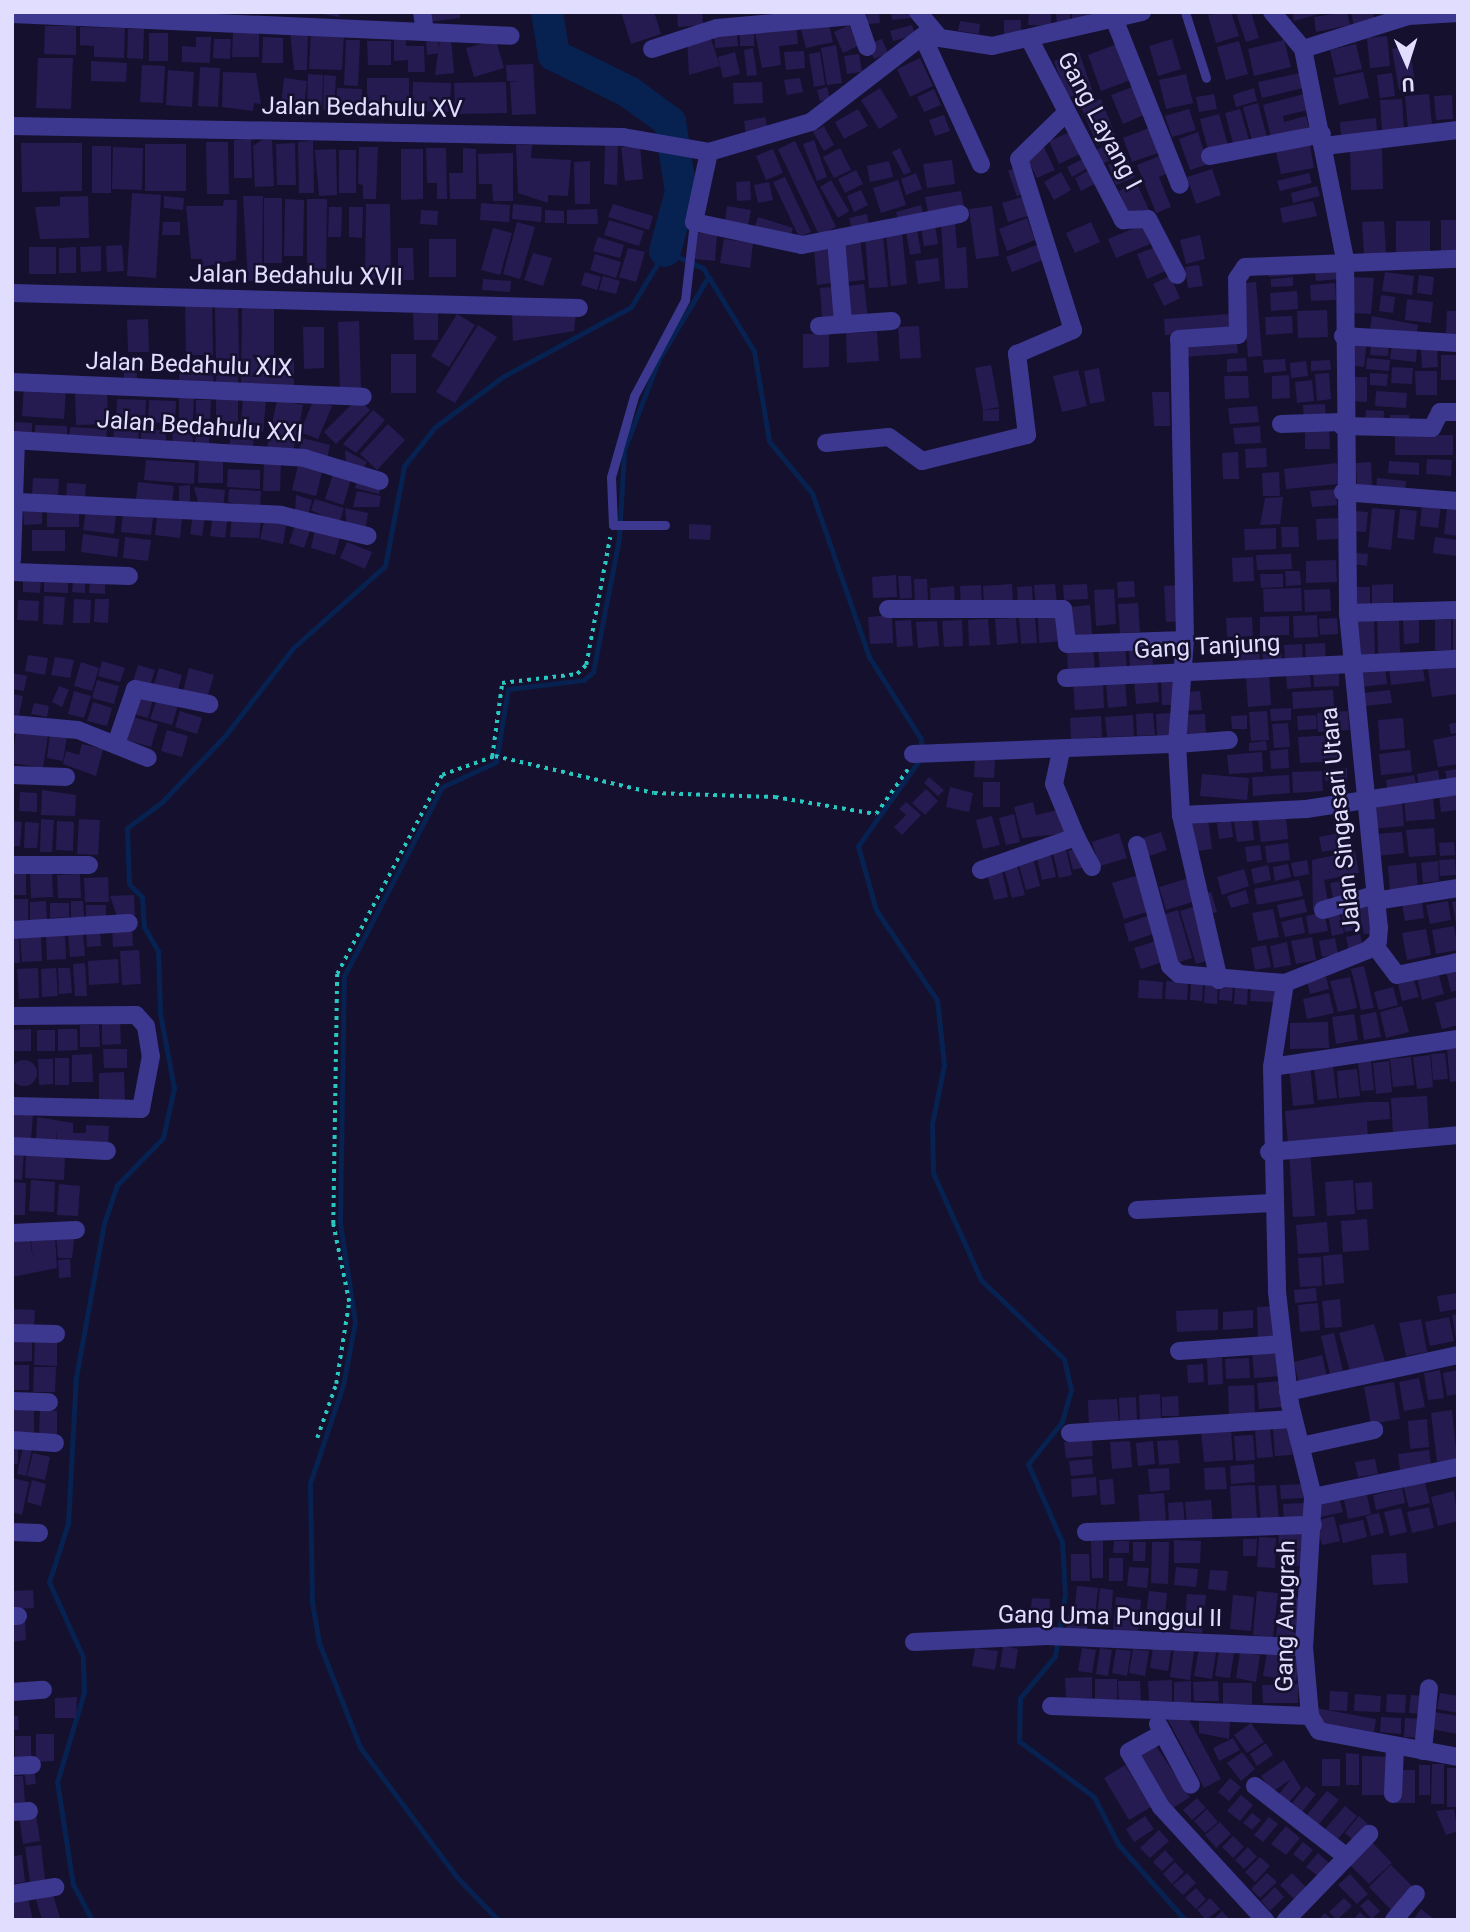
<!DOCTYPE html>
<style>
body{margin:0}
#map{position:relative;width:1470px;height:1932px;overflow:hidden;background:#15102e;font-family:Roboto,sans-serif}
div>[style]{position:absolute}
.stream>*{height:5px;margin:-2.5px;padding:0 2.5px;transform-origin:2.5px;border-radius:2.5px;background:#072150}
.river>*{height:32px;margin:-16px;padding:0 16px;transform-origin:16px;border-radius:16px;background:#072150}
.building>*{inset:0;background:#261b51}
.round{border-radius:50%}
.path>*{height:3.5px;margin-top:-1.75px;transform-origin:0;background:repeating-linear-gradient(90deg,#28c8c0 0 3.5px,transparent 0 8.5px)}
.lane>*{height:9px;margin:-4.5px;padding:0 4.5px;transform-origin:4.5px;border-radius:4.5px;background:#3c3890}
.street>*{height:18px;margin:-9px;padding:0 9px;transform-origin:9px;border-radius:9px;background:#3c3890}
span{translate:-50% -50%;white-space:nowrap;text-align:center;line-height:1.15;-webkit-text-stroke:5px #15102e;paint-order:stroke}
.street-label{font-size:24px;color:#e1ddff}
.frame{position:absolute;inset:0;border:14px solid #e1ddff;pointer-events:none}
.north{position:absolute;left:1372px;top:28px;width:70px;height:70px;-webkit-text-stroke:5px #15102e;paint-order:stroke;rotate:177deg;font-size:19px;font-weight:700;line-height:28px;text-align:center;color:#e1ddff}
.north::after{content:'';display:block;margin:auto;width:24px;height:32px;background:#e1ddff;clip-path:polygon(50% 0,100% 100%,50% 72%,0 100%)}
</style>
<div id="map">
<div class="stream">
<div style="left:920px;top:759px;width:107px;rotate:125.5deg"></div>
<div style="left:858px;top:846px;width:66px;rotate:74.3deg"></div>
<div style="left:876px;top:910px;width:109px;rotate:55.9deg"></div>
<div style="left:937px;top:1000px;width:65px;rotate:83.9deg"></div>
<div style="left:944px;top:1065px;width:60px;rotate:101.5deg"></div>
<div style="left:932px;top:1124px;width:49px;rotate:88.8deg"></div>
<div style="left:933px;top:1173px;width:117px;rotate:65.8deg"></div>
<div style="left:981px;top:1280px;width:115px;rotate:43.6deg"></div>
<div style="left:1064px;top:1359px;width:32px;rotate:77deg"></div>
<div style="left:1071px;top:1390px;width:33px;rotate:106deg"></div>
<div style="left:1062px;top:1422px;width:54px;rotate:129deg"></div>
<div style="left:1028px;top:1464px;width:85px;rotate:66.4deg"></div>
<div style="left:1062px;top:1542px;width:52px;rotate:86.7deg"></div>
<div style="left:1065px;top:1594px;width:63px;rotate:99.2deg"></div>
<div style="left:1055px;top:1656px;width:55px;rotate:129.8deg"></div>
<div style="left:1020px;top:1698px;width:43px;rotate:91.3deg"></div>
<div style="left:1019px;top:1741px;width:94px;rotate:36.7deg"></div>
<div style="left:1094px;top:1797px;width:53px;rotate:62.9deg"></div>
<div style="left:1118px;top:1844px;width:101px;rotate:48.6deg"></div>
<div style="left:92px;top:1920px;width:40px;rotate:-118deg"></div>
<div style="left:73px;top:1885px;width:104px;rotate:-98.8deg"></div>
<div style="left:57px;top:1782px;width:94px;rotate:-73.3deg"></div>
<div style="left:84px;top:1692px;width:35px;rotate:-92deg"></div>
<div style="left:83px;top:1657px;width:82px;rotate:-114.4deg"></div>
<div style="left:49px;top:1582px;width:62px;rotate:-72.1deg"></div>
<div style="left:68px;top:1523px;width:146px;rotate:-86.9deg"></div>
<div style="left:76px;top:1377px;width:157px;rotate:-79.7deg"></div>
<div style="left:104px;top:1223px;width:40px;rotate:-71.1deg"></div>
<div style="left:117px;top:1185px;width:66px;rotate:-45.6deg"></div>
<div style="left:163px;top:1138px;width:51px;rotate:-77.6deg"></div>
<div style="left:174px;top:1088px;width:76px;rotate:-100.6deg"></div>
<div style="left:160px;top:1013px;width:62px;rotate:-91.8deg"></div>
<div style="left:158px;top:951px;width:28px;rotate:-120deg"></div>
<div style="left:144px;top:927px;width:30px;rotate:-94deg"></div>
<div style="left:142px;top:897px;width:18px;rotate:-135deg"></div>
<div style="left:129px;top:884px;width:56px;rotate:-92deg"></div>
<div style="left:127px;top:828px;width:44px;rotate:-36.6deg"></div>
<div style="left:162px;top:802px;width:90px;rotate:-46.4deg"></div>
<div style="left:224px;top:737px;width:113px;rotate:-52.2deg"></div>
<div style="left:293px;top:648px;width:123px;rotate:-41.7deg"></div>
<div style="left:385px;top:566px;width:102px;rotate:-79.2deg"></div>
<div style="left:404px;top:466px;width:50px;rotate:-51.5deg"></div>
<div style="left:435px;top:427px;width:86px;rotate:-36.5deg"></div>
<div style="left:504px;top:376px;width:145px;rotate:-28.5deg"></div>
<div style="left:631px;top:307px;width:66px;rotate:-58.7deg"></div>
<div style="left:665px;top:251px;width:42px;rotate:24.1deg"></div>
<div style="left:703px;top:268px;width:97px;rotate:58.4deg"></div>
<div style="left:754px;top:351px;width:91px;rotate:80.5deg"></div>
<div style="left:769px;top:441px;width:67px;rotate:50.4deg"></div>
<div style="left:812px;top:493px;width:174px;rotate:70.8deg"></div>
<div style="left:869px;top:657px;width:97px;rotate:57.6deg"></div>
<div style="left:921px;top:739px;width:10px;rotate:90deg"></div>
<div style="left:498px;top:1920px;width:61px;rotate:-133.7deg"></div>
<div style="left:456px;top:1876px;width:161px;rotate:-126.7deg"></div>
<div style="left:360px;top:1747px;width:112px;rotate:-111.5deg"></div>
<div style="left:319px;top:1643px;width:42px;rotate:-99.7deg"></div>
<div style="left:312px;top:1602px;width:119px;rotate:-91deg"></div>
<div style="left:310px;top:1483px;width:103px;rotate:-71.4deg"></div>
<div style="left:343px;top:1385px;width:64px;rotate:-79.2deg"></div>
<div style="left:355px;top:1322px;width:100px;rotate:-98.6deg"></div>
<div style="left:340px;top:1223px;width:247px;rotate:-89.1deg"></div>
<div style="left:344px;top:976px;width:213px;rotate:-62.6deg"></div>
<div style="left:442px;top:787px;width:60px;rotate:-24.8deg"></div>
<div style="left:496px;top:762px;width:74px;rotate:-80.7deg"></div>
<div style="left:508px;top:689px;width:77px;rotate:-6.8deg"></div>
<div style="left:584px;top:680px;width:12px;rotate:-42deg"></div>
<div style="left:593px;top:672px;width:136px;rotate:-79deg"></div>
<div style="left:619px;top:538px;width:88px;rotate:-86.7deg"></div>
<div style="left:624px;top:450px;width:97px;rotate:-69deg"></div>
<div style="left:659px;top:359px;width:96px;rotate:-59.1deg"></div>
</div>
<div class="river">
<div style="left:547px;top:12px;width:44px;rotate:80.8deg"></div>
<div style="left:554px;top:55px;width:84px;rotate:26.3deg"></div>
<div style="left:629px;top:92px;width:51px;rotate:36.2deg"></div>
<div style="left:670px;top:122px;width:71px;rotate:81.1deg"></div>
<div style="left:681px;top:192px;width:61px;rotate:105.2deg"></div>
</div>
<div class="building">
<div style="clip-path:polygon(311px 12px,339px 12px,339px 17px)"></div>
<div style="clip-path:polygon(426px 12px,460px 12px,460px 18px,427px 22px)"></div>
<div style="clip-path:polygon(621px 12px,654px 12px,661px 34px,631px 44px)"></div>
<div style="clip-path:polygon(677px 12px,702px 12px,703px 25px,678px 27px)"></div>
<div style="clip-path:polygon(866px 12px,879px 12px,880px 23px,867px 24px)"></div>
<div style="clip-path:polygon(891px 12px,911px 12px,911px 18px,892px 20px)"></div>
<div style="clip-path:polygon(1029px 12px,1051px 12px,1051px 26px,1028px 25px)"></div>
<div style="clip-path:polygon(1056px 12px,1070px 12px,1070px 26px,1057px 26px)"></div>
<div style="clip-path:polygon(1072px 12px,1088px 12px,1089px 18px,1072px 19px)"></div>
<div style="clip-path:polygon(1231px 12px,1239px 36px,1216px 43px,1208px 15px)"></div>
<div style="clip-path:polygon(1251px 12px,1259px 38px,1246px 42px,1236px 13px)"></div>
<div style="clip-path:polygon(1292px 12px,1323px 12px,1323px 13px,1294px 21px)"></div>
<div style="clip-path:polygon(1347px 12px,1350px 25px,1316px 32px,1314px 17px)"></div>
<div style="clip-path:polygon(1351px 12px,1373px 12px,1375px 22px,1354px 26px)"></div>
<div style="clip-path:polygon(1004px 20px,1021px 20px,1021px 34px,1004px 34px)"></div>
<div style="clip-path:polygon(960px 21px,980px 24px,979px 34px,958px 31px)"></div>
<div style="clip-path:polygon(796px 23px,798px 44px,779px 46px,781px 65px,762px 68px,754px 27px)"></div>
<div style="clip-path:polygon(829px 24px,833px 42px,806px 48px,801px 30px)"></div>
<div style="clip-path:polygon(849px 25px,858px 46px,843px 53px,834px 32px)"></div>
<div style="clip-path:polygon(912px 25px,915px 35px,893px 41px,890px 31px)"></div>
<div style="clip-path:polygon(45px 26px,76px 26px,76px 55px,44px 54px)"></div>
<div style="clip-path:polygon(80px 27px,125px 28px,124px 58px,94px 57px,94px 46px,80px 45px)"></div>
<div style="clip-path:polygon(736px 28px,738px 46px,715px 48px,714px 30px)"></div>
<div style="clip-path:polygon(128px 29px,144px 29px,143px 59px,127px 58px)"></div>
<div style="clip-path:polygon(233px 30px,259px 30px,259px 57px,232px 57px)"></div>
<div style="clip-path:polygon(708px 30px,720px 66px,689px 75px,687px 37px)"></div>
<div style="clip-path:polygon(754px 30px,754px 46px,740px 46px,740px 31px)"></div>
<div style="clip-path:polygon(290px 31px,308px 32px,307px 70px,294px 70px)"></div>
<div style="clip-path:polygon(311px 32px,344px 34px,342px 70px,309px 69px)"></div>
<div style="clip-path:polygon(149px 33px,168px 33px,168px 61px,149px 61px)"></div>
<div style="clip-path:polygon(406px 35px,406px 46px,424px 46px,425px 72px,408px 72px,408px 60px,394px 61px,394px 36px)"></div>
<div style="clip-path:polygon(1387px 36px,1390px 66px,1370px 68px,1367px 38px)"></div>
<div style="clip-path:polygon(196px 37px,211px 37px,210px 63px,182px 62px,182px 46px,196px 47px)"></div>
<div style="clip-path:polygon(263px 37px,283px 38px,283px 63px,262px 63px)"></div>
<div style="clip-path:polygon(438px 38px,439px 53px,427px 55px,426px 39px)"></div>
<div style="clip-path:polygon(451px 38px,454px 73px,435px 75px,440px 39px)"></div>
<div style="clip-path:polygon(214px 39px,231px 39px,230px 59px,213px 58px)"></div>
<div style="clip-path:polygon(882px 39px,888px 53px,874px 59px,868px 44px)"></div>
<div style="clip-path:polygon(1172px 39px,1181px 69px,1158px 76px,1149px 46px)"></div>
<div style="clip-path:polygon(346px 40px,360px 40px,358px 86px,344px 85px)"></div>
<div style="clip-path:polygon(496px 40px,504px 68px,474px 77px,466px 48px)"></div>
<div style="clip-path:polygon(1284px 40px,1291px 67px,1254px 76px,1248px 49px)"></div>
<div style="clip-path:polygon(367px 41px,391px 41px,391px 65px,368px 65px)"></div>
<div style="clip-path:polygon(1239px 41px,1248px 74px,1226px 80px,1217px 47px)"></div>
<div style="clip-path:polygon(1117px 44px,1131px 80px,1101px 91px,1088px 55px)"></div>
<div style="clip-path:polygon(1356px 44px,1362px 69px,1336px 75px,1330px 50px)"></div>
<div style="clip-path:polygon(836px 45px,842px 83px,827px 85px,821px 48px)"></div>
<div style="clip-path:polygon(1409px 46px,1416px 87px,1399px 90px,1392px 49px)"></div>
<div style="clip-path:polygon(753px 48px,757px 75px,747px 76px,744px 50px)"></div>
<div style="clip-path:polygon(804px 51px,805px 68px,786px 70px,784px 52px)"></div>
<div style="clip-path:polygon(735px 52px,740px 74px,723px 78px,718px 57px)"></div>
<div style="clip-path:polygon(820px 52px,825px 85px,814px 87px,809px 54px)"></div>
<div style="clip-path:polygon(1079px 52px,1092px 90px,1067px 98px,1054px 61px)"></div>
<div style="clip-path:polygon(859px 54px,862px 72px,847px 74px,844px 56px)"></div>
<div style="clip-path:polygon(38px 58px,73px 58px,71px 109px,36px 108px)"></div>
<div style="clip-path:polygon(920px 58px,933px 86px,910px 97px,897px 69px)"></div>
<div style="clip-path:polygon(91px 61px,127px 63px,126px 82px,91px 81px)"></div>
<div style="clip-path:polygon(533px 64px,536px 114px,512px 115px,510px 82px,520px 81px,507px 81px,506px 65px)"></div>
<div style="clip-path:polygon(142px 65px,165px 66px,163px 103px,140px 102px)"></div>
<div style="clip-path:polygon(200px 67px,220px 68px,218px 107px,198px 106px)"></div>
<div style="clip-path:polygon(168px 70px,194px 72px,192px 107px,166px 105px)"></div>
<div style="clip-path:polygon(223px 72px,256px 73px,261px 104px,254px 103px,253px 111px,222px 107px)"></div>
<div style="clip-path:polygon(1363px 72px,1369px 98px,1339px 105px,1333px 78px)"></div>
<div style="clip-path:polygon(1300px 73px,1303px 88px,1262px 98px,1258px 82px)"></div>
<div style="clip-path:polygon(1392px 73px,1395px 96px,1380px 98px,1377px 75px)"></div>
<div style="clip-path:polygon(308px 74px,323px 75px,322px 106px,307px 106px)"></div>
<div style="clip-path:polygon(1186px 74px,1193px 103px,1166px 109px,1159px 80px)"></div>
<div style="clip-path:polygon(324px 75px,336px 76px,334px 110px,323px 110px)"></div>
<div style="clip-path:polygon(284px 78px,307px 81px,304px 107px,281px 105px)"></div>
<div style="clip-path:polygon(367px 78px,409px 78px,409px 104px,367px 104px)"></div>
<div style="clip-path:polygon(800px 78px,803px 92px,787px 95px,784px 80px)"></div>
<div style="clip-path:polygon(413px 82px,451px 83px,450px 112px,412px 111px)"></div>
<div style="clip-path:polygon(506px 82px,507px 113px,455px 114px,454px 83px)"></div>
<div style="clip-path:polygon(762px 82px,763px 103px,734px 104px,733px 83px)"></div>
<div style="clip-path:polygon(1135px 86px,1146px 114px,1123px 124px,1111px 95px)"></div>
<div style="clip-path:polygon(827px 87px,830px 99px,820px 101px,817px 90px)"></div>
<div style="clip-path:polygon(337px 88px,362px 89px,362px 110px,336px 109px)"></div>
<div style="clip-path:polygon(880px 88px,898px 117px,879px 129px,861px 100px)"></div>
<div style="clip-path:polygon(1254px 88px,1257px 101px,1236px 107px,1233px 95px)"></div>
<div style="clip-path:polygon(934px 89px,941px 105px,924px 112px,917px 97px)"></div>
<div style="clip-path:polygon(1214px 94px,1217px 109px,1199px 112px,1196px 97px)"></div>
<div style="clip-path:polygon(1304px 94px,1308px 110px,1283px 116px,1284px 122px,1306px 116px,1309px 127px,1271px 137px,1263px 105px)"></div>
<div style="clip-path:polygon(1429px 94px,1432px 126px,1408px 129px,1405px 96px)"></div>
<div style="clip-path:polygon(1452px 95px,1453px 119px,1436px 120px,1434px 96px)"></div>
<div style="clip-path:polygon(1101px 99px,1116px 137px,1097px 145px,1081px 107px)"></div>
<div style="clip-path:polygon(1402px 99px,1404px 129px,1382px 130px,1380px 100px)"></div>
<div style="clip-path:polygon(1258px 103px,1267px 137px,1252px 141px,1243px 107px)"></div>
<div style="clip-path:polygon(858px 109px,868px 126px,844px 139px,835px 122px)"></div>
<div style="clip-path:polygon(1189px 109px,1196px 130px,1172px 137px,1165px 116px)"></div>
<div style="clip-path:polygon(1240px 109px,1250px 143px,1234px 147px,1225px 113px)"></div>
<div style="clip-path:polygon(1219px 114px,1228px 145px,1208px 150px,1200px 119px)"></div>
<div style="clip-path:polygon(944px 115px,950px 131px,935px 136px,929px 120px)"></div>
<div style="clip-path:polygon(765px 117px,768px 130px,746px 134px,744px 121px)"></div>
<div style="clip-path:polygon(1376px 118px,1377px 132px,1341px 136px,1340px 122px)"></div>
<div style="clip-path:polygon(824px 126px,834px 145px,824px 151px,813px 132px)"></div>
<div style="clip-path:polygon(1149px 128px,1158px 153px,1132px 162px,1123px 138px)"></div>
<div style="clip-path:polygon(1070px 132px,1080px 154px,1059px 164px,1049px 141px)"></div>
<div style="clip-path:polygon(1198px 132px,1208px 164px,1190px 170px,1179px 139px)"></div>
<div style="clip-path:polygon(251px 139px,252px 178px,234px 178px,234px 140px)"></div>
<div style="clip-path:polygon(262px 140px,272px 140px,274px 186px,255px 187px,253px 146px)"></div>
<div style="clip-path:polygon(814px 140px,827px 177px,817px 181px,803px 144px)"></div>
<div style="clip-path:polygon(313px 141px,314px 193px,299px 193px,298px 142px)"></div>
<div style="clip-path:polygon(795px 141px,836px 227px,819px 235px,778px 149px)"></div>
<div style="clip-path:polygon(1118px 141px,1124px 154px,1102px 164px,1096px 150px)"></div>
<div style="clip-path:polygon(206px 142px,228px 142px,229px 194px,207px 194px)"></div>
<div style="clip-path:polygon(21px 143px,82px 143px,82px 191px,22px 192px)"></div>
<div style="clip-path:polygon(295px 143px,296px 185px,277px 185px,276px 144px)"></div>
<div style="clip-path:polygon(145px 144px,186px 144px,186px 191px,145px 191px)"></div>
<div style="clip-path:polygon(516px 145px,532px 145px,531px 158px,571px 160px,568px 196px,548px 195px,548px 203px,518px 193px)"></div>
<div style="clip-path:polygon(605px 145px,618px 145px,617px 185px,604px 184px)"></div>
<div style="clip-path:polygon(640px 145px,643px 179px,625px 181px,621px 147px)"></div>
<div style="clip-path:polygon(1043px 145px,1055px 170px,1037px 178px,1025px 154px)"></div>
<div style="clip-path:polygon(1310px 145px,1314px 168px,1281px 174px,1276px 152px)"></div>
<div style="clip-path:polygon(92px 146px,111px 146px,111px 193px,92px 193px)"></div>
<div style="clip-path:polygon(113px 147px,143px 148px,142px 190px,112px 189px)"></div>
<div style="clip-path:polygon(359px 147px,378px 147px,376px 199px,363px 199px,363px 185px,358px 184px)"></div>
<div style="clip-path:polygon(1382px 147px,1383px 189px,1351px 190px,1350px 148px)"></div>
<div style="clip-path:polygon(426px 148px,446px 148px,447px 199px,437px 199px,437px 183px,427px 183px)"></div>
<div style="clip-path:polygon(463px 148px,476px 149px,476px 199px,450px 199px,449px 173px,463px 173px)"></div>
<div style="clip-path:polygon(840px 148px,851px 170px,834px 178px,823px 157px)"></div>
<div style="clip-path:polygon(900px 148px,911px 172px,904px 175px,892px 152px)"></div>
<div style="clip-path:polygon(336px 149px,337px 195px,319px 196px,315px 150px)"></div>
<div style="clip-path:polygon(401px 149px,423px 149px,423px 199px,401px 200px)"></div>
<div style="clip-path:polygon(773px 149px,783px 173px,766px 180px,756px 156px)"></div>
<div style="clip-path:polygon(339px 150px,356px 150px,356px 193px,339px 193px)"></div>
<div style="clip-path:polygon(513px 153px,513px 201px,493px 201px,492px 184px,479px 184px,478px 154px)"></div>
<div style="clip-path:polygon(1162px 155px,1170px 172px,1159px 177px,1171px 207px,1156px 213px,1137px 165px)"></div>
<div style="clip-path:polygon(1088px 156px,1093px 165px,1072px 177px,1067px 167px)"></div>
<div style="clip-path:polygon(1127px 157px,1135px 177px,1116px 185px,1108px 165px)"></div>
<div style="clip-path:polygon(952px 160px,955px 184px,927px 188px,923px 164px)"></div>
<div style="clip-path:polygon(590px 161px,590px 204px,575px 204px,574px 162px)"></div>
<div style="clip-path:polygon(889px 161px,893px 177px,870px 182px,867px 166px)"></div>
<div style="clip-path:polygon(1017px 167px,1027px 193px,1017px 196px,1008px 171px)"></div>
<div style="clip-path:polygon(1091px 169px,1098px 182px,1081px 191px,1075px 178px)"></div>
<div style="clip-path:polygon(1212px 169px,1221px 195px,1196px 204px,1187px 177px)"></div>
<div style="clip-path:polygon(856px 170px,863px 184px,845px 193px,838px 179px)"></div>
<div style="clip-path:polygon(1061px 172px,1071px 190px,1054px 200px,1044px 182px)"></div>
<div style="clip-path:polygon(916px 173px,922px 189px,906px 195px,901px 179px)"></div>
<div style="clip-path:polygon(1309px 173px,1312px 183px,1280px 191px,1277px 181px)"></div>
<div style="clip-path:polygon(785px 177px,811px 232px,799px 237px,773px 182px)"></div>
<div style="clip-path:polygon(831px 180px,849px 211px,838px 218px,820px 187px)"></div>
<div style="clip-path:polygon(898px 180px,906px 205px,881px 213px,873px 188px)"></div>
<div style="clip-path:polygon(750px 181px,751px 200px,737px 201px,736px 182px)"></div>
<div style="clip-path:polygon(769px 182px,773px 200px,758px 203px,754px 185px)"></div>
<div style="clip-path:polygon(1136px 182px,1149px 210px,1131px 218px,1119px 191px)"></div>
<div style="clip-path:polygon(1317px 186px,1320px 196px,1293px 203px,1291px 193px)"></div>
<div style="clip-path:polygon(861px 190px,868px 205px,854px 212px,847px 196px)"></div>
<div style="clip-path:polygon(961px 191px,964px 206px,928px 213px,925px 197px)"></div>
<div style="clip-path:polygon(132px 193px,161px 195px,156px 278px,127px 276px)"></div>
<div style="clip-path:polygon(88px 196px,89px 238px,40px 239px,35px 207px,60px 206px,60px 197px)"></div>
<div style="clip-path:polygon(164px 196px,184px 198px,183px 210px,164px 208px)"></div>
<div style="clip-path:polygon(243px 196px,263px 196px,262px 281px,248px 281px)"></div>
<div style="clip-path:polygon(1025px 196px,1031px 215px,1008px 222px,1002px 203px)"></div>
<div style="clip-path:polygon(264px 198px,282px 198px,282px 263px,264px 263px)"></div>
<div style="clip-path:polygon(285px 199px,304px 200px,303px 256px,284px 256px)"></div>
<div style="clip-path:polygon(307px 199px,327px 199px,326px 281px,307px 281px)"></div>
<div style="clip-path:polygon(224px 200px,237px 200px,236px 260px,202px 267px,202px 259px,191px 259px,186px 206px,223px 206px)"></div>
<div style="clip-path:polygon(1313px 201px,1317px 216px,1283px 223px,1280px 208px)"></div>
<div style="clip-path:polygon(481px 203px,510px 205px,509px 222px,480px 220px)"></div>
<div style="clip-path:polygon(366px 204px,390px 204px,391px 279px,365px 279px)"></div>
<div style="clip-path:polygon(513px 204px,542px 207px,541px 222px,512px 219px)"></div>
<div style="clip-path:polygon(613px 204px,653px 216px,649px 230px,608px 217px)"></div>
<div style="clip-path:polygon(921px 205px,923px 213px,898px 219px,896px 212px)"></div>
<div style="clip-path:polygon(727px 206px,751px 210px,748px 225px,725px 221px)"></div>
<div style="clip-path:polygon(992px 206px,999px 256px,976px 259px,969px 209px)"></div>
<div style="clip-path:polygon(329px 207px,342px 207px,341px 237px,328px 237px)"></div>
<div style="clip-path:polygon(349px 207px,363px 207px,362px 238px,349px 237px)"></div>
<div style="clip-path:polygon(597px 209px,598px 224px,567px 224px,567px 210px)"></div>
<div style="clip-path:polygon(421px 210px,438px 211px,437px 225px,420px 224px)"></div>
<div style="clip-path:polygon(545px 210px,564px 211px,564px 223px,545px 223px)"></div>
<div style="clip-path:polygon(867px 214px,869px 225px,852px 230px,849px 218px)"></div>
<div style="clip-path:polygon(758px 217px,793px 228px,789px 241px,754px 229px)"></div>
<div style="clip-path:polygon(1027px 218px,1035px 240px,1007px 251px,999px 229px)"></div>
<div style="clip-path:polygon(609px 220px,644px 231px,639px 246px,604px 235px)"></div>
<div style="clip-path:polygon(1441px 220px,1458px 220px,1458px 254px,1441px 254px)"></div>
<div style="clip-path:polygon(1384px 221px,1386px 253px,1364px 254px,1362px 222px)"></div>
<div style="clip-path:polygon(1396px 221px,1430px 221px,1430px 253px,1396px 254px)"></div>
<div style="clip-path:polygon(163px 222px,180px 222px,180px 235px,162px 235px)"></div>
<div style="clip-path:polygon(517px 222px,535px 227px,520px 279px,503px 274px)"></div>
<div style="clip-path:polygon(955px 222px,957px 248px,966px 247px,968px 288px,945px 289px,941px 223px)"></div>
<div style="clip-path:polygon(1091px 222px,1100px 242px,1075px 253px,1066px 233px)"></div>
<div style="clip-path:polygon(935px 225px,938px 244px,924px 246px,921px 227px)"></div>
<div style="clip-path:polygon(1142px 225px,1150px 244px,1116px 258px,1108px 239px)"></div>
<div style="clip-path:polygon(493px 228px,512px 233px,500px 275px,481px 270px)"></div>
<div style="clip-path:polygon(917px 230px,921px 253px,910px 255px,906px 232px)"></div>
<div style="clip-path:polygon(902px 232px,907px 284px,891px 286px,886px 233px)"></div>
<div style="clip-path:polygon(697px 233px,717px 234px,715px 261px,695px 259px)"></div>
<div style="clip-path:polygon(1200px 235px,1205px 259px,1186px 264px,1180px 240px)"></div>
<div style="clip-path:polygon(883px 236px,888px 287px,869px 288px,865px 237px)"></div>
<div style="clip-path:polygon(598px 237px,624px 245px,620px 258px,593px 251px)"></div>
<div style="clip-path:polygon(429px 239px,456px 239px,456px 277px,429px 277px)"></div>
<div style="clip-path:polygon(724px 239px,753px 243px,750px 268px,720px 263px)"></div>
<div style="clip-path:polygon(860px 239px,865px 280px,844px 282px,840px 241px)"></div>
<div style="clip-path:polygon(1042px 243px,1048px 258px,1012px 272px,1006px 257px)"></div>
<div style="clip-path:polygon(122px 245px,124px 271px,107px 272px,106px 246px)"></div>
<div style="clip-path:polygon(101px 246px,101px 271px,81px 272px,80px 247px)"></div>
<div style="clip-path:polygon(29px 247px,56px 247px,56px 274px,29px 274px)"></div>
<div style="clip-path:polygon(76px 247px,76px 273px,59px 273px,59px 248px)"></div>
<div style="clip-path:polygon(828px 247px,832px 283px,817px 285px,814px 248px)"></div>
<div style="clip-path:polygon(1156px 247px,1166px 271px,1147px 279px,1137px 254px)"></div>
<div style="clip-path:polygon(398px 248px,413px 248px,414px 280px,398px 280px)"></div>
<div style="clip-path:polygon(628px 248px,645px 252px,636px 282px,619px 277px)"></div>
<div style="clip-path:polygon(533px 253px,552px 258px,543px 286px,524px 280px)"></div>
<div style="clip-path:polygon(595px 254px,621px 262px,616px 278px,590px 270px)"></div>
<div style="clip-path:polygon(938px 258px,940px 281px,918px 284px,915px 261px)"></div>
<div style="clip-path:polygon(1339px 263px,1340px 279px,1316px 281px,1314px 264px)"></div>
<div style="clip-path:polygon(1199px 265px,1203px 286px,1188px 288px,1185px 267px)"></div>
<div style="clip-path:polygon(1306px 265px,1307px 274px,1269px 277px,1268px 268px)"></div>
<div style="clip-path:polygon(585px 272px,601px 277px,597px 290px,581px 285px)"></div>
<div style="clip-path:polygon(1385px 272px,1414px 276px,1412px 295px,1382px 291px)"></div>
<div style="clip-path:polygon(1419px 275px,1434px 277px,1432px 295px,1417px 293px)"></div>
<div style="clip-path:polygon(603px 276px,620px 281px,616px 294px,599px 290px)"></div>
<div style="clip-path:polygon(1170px 276px,1180px 298px,1164px 306px,1153px 284px)"></div>
<div style="clip-path:polygon(1293px 277px,1293px 286px,1271px 287px,1271px 279px)"></div>
<div style="clip-path:polygon(1354px 277px,1374px 278px,1371px 314px,1351px 313px)"></div>
<div style="clip-path:polygon(483px 279px,511px 281px,510px 292px,482px 290px)"></div>
<div style="clip-path:polygon(1256px 282px,1262px 356px,1248px 357px,1242px 283px)"></div>
<div style="clip-path:polygon(1335px 283px,1336px 300px,1311px 301px,1310px 285px)"></div>
<div style="clip-path:polygon(864px 284px,868px 318px,851px 320px,848px 286px)"></div>
<div style="clip-path:polygon(833px 287px,835px 317px,822px 318px,820px 288px)"></div>
<div style="clip-path:polygon(1297px 291px,1298px 309px,1271px 311px,1270px 293px)"></div>
<div style="clip-path:polygon(1381px 295px,1395px 297px,1393px 313px,1379px 311px)"></div>
<div style="clip-path:polygon(1407px 299px,1433px 302px,1431px 323px,1405px 320px)"></div>
<div style="clip-path:polygon(212px 301px,213px 355px,186px 355px,185px 302px)"></div>
<div style="clip-path:polygon(242px 303px,274px 303px,274px 359px,294px 359px,294px 385px,241px 385px)"></div>
<div style="clip-path:polygon(215px 307px,238px 307px,239px 359px,216px 359px)"></div>
<div style="clip-path:polygon(1327px 310px,1328px 337px,1298px 338px,1297px 311px)"></div>
<div style="clip-path:polygon(576px 311px,574px 331px,513px 341px,512px 313px)"></div>
<div style="clip-path:polygon(1447px 311px,1458px 311px,1458px 334px,1446px 333px)"></div>
<div style="clip-path:polygon(438px 312px,438px 340px,414px 340px,413px 313px)"></div>
<div style="clip-path:polygon(457px 314px,475px 325px,449px 367px,431px 356px)"></div>
<div style="clip-path:polygon(1229px 314px,1230px 330px,1165px 335px,1164px 319px)"></div>
<div style="clip-path:polygon(1292px 316px,1293px 333px,1266px 335px,1265px 317px)"></div>
<div style="clip-path:polygon(1372px 316px,1418px 325px,1416px 337px,1370px 329px)"></div>
<div style="clip-path:polygon(148px 319px,149px 352px,128px 352px,127px 320px)"></div>
<div style="clip-path:polygon(359px 321px,361px 389px,340px 390px,338px 322px)"></div>
<div style="clip-path:polygon(478px 325px,497px 337px,455px 403px,436px 392px)"></div>
<div style="clip-path:polygon(919px 326px,921px 358px,900px 359px,898px 327px)"></div>
<div style="clip-path:polygon(303px 327px,324px 327px,324px 368px,304px 369px)"></div>
<div style="clip-path:polygon(877px 332px,879px 361px,847px 363px,846px 333px)"></div>
<div style="clip-path:polygon(803px 334px,829px 334px,829px 367px,803px 368px)"></div>
<div style="clip-path:polygon(1351px 339px,1367px 340px,1364px 367px,1348px 365px)"></div>
<div style="clip-path:polygon(1371px 343px,1389px 344px,1388px 356px,1370px 355px)"></div>
<div style="clip-path:polygon(1237px 344px,1238px 353px,1183px 357px,1182px 348px)"></div>
<div style="clip-path:polygon(1392px 345px,1417px 347px,1416px 362px,1390px 359px)"></div>
<div style="clip-path:polygon(1437px 348px,1438px 367px,1422px 368px,1421px 349px)"></div>
<div style="clip-path:polygon(391px 354px,416px 354px,416px 393px,391px 393px)"></div>
<div style="clip-path:polygon(1441px 355px,1458px 355px,1458px 380px,1441px 380px)"></div>
<div style="clip-path:polygon(136px 358px,137px 380px,124px 380px,124px 359px)"></div>
<div style="clip-path:polygon(1246px 358px,1247px 371px,1227px 372px,1227px 359px)"></div>
<div style="clip-path:polygon(1367px 358px,1390px 360px,1389px 371px,1366px 369px)"></div>
<div style="clip-path:polygon(1285px 359px,1286px 371px,1264px 373px,1263px 360px)"></div>
<div style="clip-path:polygon(1330px 360px,1331px 370px,1311px 371px,1311px 361px)"></div>
<div style="clip-path:polygon(1306px 361px,1308px 376px,1291px 378px,1290px 363px)"></div>
<div style="clip-path:polygon(180px 362px,214px 364px,213px 383px,179px 381px)"></div>
<div style="clip-path:polygon(217px 362px,238px 363px,238px 385px,216px 384px)"></div>
<div style="clip-path:polygon(991px 365px,999px 407px,983px 410px,975px 368px)"></div>
<div style="clip-path:polygon(1392px 367px,1413px 368px,1412px 384px,1391px 383px)"></div>
<div style="clip-path:polygon(1099px 368px,1105px 401px,1090px 404px,1084px 371px)"></div>
<div style="clip-path:polygon(1078px 370px,1087px 406px,1062px 412px,1053px 376px)"></div>
<div style="clip-path:polygon(1415px 371px,1437px 371px,1437px 395px,1416px 395px)"></div>
<div style="clip-path:polygon(1329px 373px,1331px 399px,1317px 401px,1315px 374px)"></div>
<div style="clip-path:polygon(1370px 373px,1388px 374px,1387px 386px,1370px 385px)"></div>
<div style="clip-path:polygon(1289px 375px,1290px 398px,1272px 399px,1272px 376px)"></div>
<div style="clip-path:polygon(1224px 376px,1248px 376px,1249px 398px,1225px 399px)"></div>
<div style="clip-path:polygon(1350px 377px,1367px 377px,1367px 402px,1350px 401px)"></div>
<div style="clip-path:polygon(1312px 380px,1314px 401px,1297px 403px,1295px 382px)"></div>
<div style="clip-path:polygon(24px 386px,66px 389px,64px 419px,22px 416px)"></div>
<div style="clip-path:polygon(107px 390px,108px 424px,76px 425px,75px 391px)"></div>
<div style="clip-path:polygon(1376px 391px,1407px 393px,1406px 408px,1375px 406px)"></div>
<div style="clip-path:polygon(1152px 392px,1169px 392px,1170px 426px,1154px 426px)"></div>
<div style="clip-path:polygon(179px 394px,194px 394px,193px 422px,179px 421px)"></div>
<div style="clip-path:polygon(216px 395px,238px 395px,238px 429px,216px 429px)"></div>
<div style="clip-path:polygon(243px 398px,266px 400px,263px 432px,240px 430px)"></div>
<div style="clip-path:polygon(358px 398px,370px 410px,336px 444px,324px 432px)"></div>
<div style="clip-path:polygon(117px 399px,146px 400px,145px 425px,116px 424px)"></div>
<div style="clip-path:polygon(314px 399px,332px 406px,318px 439px,300px 432px)"></div>
<div style="clip-path:polygon(149px 400px,176px 401px,175px 424px,148px 422px)"></div>
<div style="clip-path:polygon(196px 400px,211px 400px,210px 419px,196px 418px)"></div>
<div style="clip-path:polygon(277px 400px,303px 405px,297px 438px,270px 433px)"></div>
<div style="clip-path:polygon(1325px 404px,1326px 421px,1304px 422px,1303px 405px)"></div>
<div style="clip-path:polygon(1257px 406px,1259px 422px,1230px 424px,1228px 408px)"></div>
<div style="clip-path:polygon(999px 409px,999px 421px,983px 421px,983px 410px)"></div>
<div style="clip-path:polygon(373px 410px,385px 420px,356px 453px,343px 444px)"></div>
<div style="clip-path:polygon(1366px 410px,1384px 411px,1383px 426px,1365px 425px)"></div>
<div style="clip-path:polygon(1390px 415px,1409px 415px,1409px 426px,1390px 426px)"></div>
<div style="clip-path:polygon(15px 422px,32px 423px,32px 438px,14px 437px)"></div>
<div style="clip-path:polygon(388px 424px,405px 440px,377px 470px,360px 454px)"></div>
<div style="clip-path:polygon(35px 425px,67px 426px,67px 439px,35px 438px)"></div>
<div style="clip-path:polygon(1305px 425px,1329px 425px,1330px 449px,1305px 449px)"></div>
<div style="clip-path:polygon(1260px 426px,1261px 443px,1235px 444px,1233px 428px)"></div>
<div style="clip-path:polygon(70px 427px,107px 429px,106px 441px,69px 439px)"></div>
<div style="clip-path:polygon(114px 428px,139px 431px,138px 445px,113px 442px)"></div>
<div style="clip-path:polygon(196px 429px,210px 429px,209px 444px,195px 444px)"></div>
<div style="clip-path:polygon(141px 430px,166px 430px,166px 443px,141px 442px)"></div>
<div style="clip-path:polygon(192px 430px,193px 442px,173px 444px,172px 431px)"></div>
<div style="clip-path:polygon(231px 434px,254px 437px,253px 449px,229px 447px)"></div>
<div style="clip-path:polygon(1453px 435px,1453px 455px,1395px 455px,1395px 436px)"></div>
<div style="clip-path:polygon(269px 436px,295px 441px,293px 454px,267px 450px)"></div>
<div style="clip-path:polygon(302px 438px,330px 445px,327px 459px,299px 453px)"></div>
<div style="clip-path:polygon(1266px 448px,1267px 467px,1246px 468px,1245px 449px)"></div>
<div style="clip-path:polygon(345px 450px,367px 462px,360px 474px,346px 466px)"></div>
<div style="clip-path:polygon(1238px 452px,1239px 479px,1223px 479px,1222px 453px)"></div>
<div style="clip-path:polygon(199px 455px,223px 455px,223px 483px,198px 483px)"></div>
<div style="clip-path:polygon(1427px 459px,1452px 460px,1451px 476px,1426px 474px)"></div>
<div style="clip-path:polygon(146px 460px,195px 463px,194px 484px,144px 480px)"></div>
<div style="clip-path:polygon(1389px 461px,1419px 463px,1419px 475px,1388px 473px)"></div>
<div style="clip-path:polygon(264px 462px,281px 463px,280px 491px,263px 491px)"></div>
<div style="clip-path:polygon(299px 462px,323px 468px,316px 496px,292px 490px)"></div>
<div style="clip-path:polygon(1371px 462px,1372px 486px,1357px 487px,1356px 463px)"></div>
<div style="clip-path:polygon(1337px 463px,1339px 484px,1286px 489px,1284px 469px)"></div>
<div style="clip-path:polygon(228px 469px,260px 470px,260px 489px,227px 487px)"></div>
<div style="clip-path:polygon(334px 471px,352px 476px,343px 505px,325px 499px)"></div>
<div style="clip-path:polygon(1279px 472px,1280px 496px,1263px 496px,1262px 473px)"></div>
<div style="clip-path:polygon(358px 477px,382px 482px,379px 494px,355px 488px)"></div>
<div style="clip-path:polygon(33px 478px,59px 479px,58px 496px,32px 495px)"></div>
<div style="clip-path:polygon(1377px 478px,1406px 481px,1405px 492px,1376px 490px)"></div>
<div style="clip-path:polygon(138px 482px,174px 486px,172px 503px,136px 499px)"></div>
<div style="clip-path:polygon(67px 483px,86px 484px,85px 499px,66px 499px)"></div>
<div style="clip-path:polygon(190px 485px,190px 501px,179px 501px,179px 486px)"></div>
<div style="clip-path:polygon(194px 487px,225px 490px,223px 508px,199px 506px)"></div>
<div style="clip-path:polygon(229px 489px,261px 491px,260px 509px,228px 502px)"></div>
<div style="clip-path:polygon(1336px 489px,1337px 505px,1312px 507px,1310px 491px)"></div>
<div style="clip-path:polygon(357px 491px,381px 496px,379px 507px,353px 507px)"></div>
<div style="clip-path:polygon(296px 495px,312px 500px,307px 519px,295px 515px)"></div>
<div style="clip-path:polygon(1283px 497px,1280px 524px,1260px 525px,1265px 498px)"></div>
<div style="clip-path:polygon(315px 499px,344px 508px,339px 524px,311px 510px)"></div>
<div style="clip-path:polygon(1422px 504px,1441px 506px,1438px 528px,1420px 526px)"></div>
<div style="clip-path:polygon(42px 506px,42px 524px,24px 525px,23px 507px)"></div>
<div style="clip-path:polygon(47px 507px,79px 507px,79px 527px,47px 527px)"></div>
<div style="clip-path:polygon(345px 508px,368px 513px,365px 531px,347px 527px)"></div>
<div style="clip-path:polygon(1372px 508px,1395px 510px,1391px 550px,1368px 547px)"></div>
<div style="clip-path:polygon(1400px 509px,1417px 511px,1414px 540px,1397px 538px)"></div>
<div style="clip-path:polygon(1447px 509px,1458px 510px,1458px 536px,1444px 534px)"></div>
<div style="clip-path:polygon(86px 510px,116px 514px,114px 534px,83px 530px)"></div>
<div style="clip-path:polygon(1354px 511px,1368px 512px,1366px 532px,1352px 531px)"></div>
<div style="clip-path:polygon(123px 514px,153px 518px,151px 535px,121px 532px)"></div>
<div style="clip-path:polygon(213px 514px,228px 516px,225px 538px,210px 536px)"></div>
<div style="clip-path:polygon(193px 515px,205px 517px,202px 536px,190px 534px)"></div>
<div style="clip-path:polygon(232px 515px,261px 518px,259px 538px,230px 537px)"></div>
<div style="clip-path:polygon(157px 516px,182px 519px,180px 538px,155px 535px)"></div>
<div style="clip-path:polygon(265px 518px,286px 526px,283px 544px,260px 539px)"></div>
<div style="clip-path:polygon(1338px 518px,1338px 539px,1317px 540px,1316px 519px)"></div>
<div style="clip-path:polygon(297px 520px,312px 525px,304px 548px,289px 543px)"></div>
<div style="clip-path:polygon(689px 524px,711px 525px,710px 540px,689px 539px)"></div>
<div style="clip-path:polygon(1281px 527px,1298px 527px,1299px 547px,1282px 547px)"></div>
<div style="clip-path:polygon(1276px 528px,1276px 549px,1245px 550px,1244px 529px)"></div>
<div style="clip-path:polygon(32px 530px,65px 530px,65px 551px,32px 551px)"></div>
<div style="clip-path:polygon(315px 530px,341px 533px,335px 555px,311px 548px)"></div>
<div style="clip-path:polygon(83px 534px,119px 539px,117px 557px,81px 552px)"></div>
<div style="clip-path:polygon(125px 537px,151px 540px,148px 561px,123px 558px)"></div>
<div style="clip-path:polygon(1435px 537px,1458px 540px,1457px 556px,1433px 553px)"></div>
<div style="clip-path:polygon(347px 542px,372px 552px,365px 569px,340px 558px)"></div>
<div style="clip-path:polygon(1354px 553px,1368px 554px,1367px 566px,1353px 564px)"></div>
<div style="clip-path:polygon(1291px 554px,1292px 569px,1257px 570px,1256px 555px)"></div>
<div style="clip-path:polygon(1253px 557px,1254px 581px,1233px 582px,1232px 558px)"></div>
<div style="clip-path:polygon(1336px 560px,1337px 582px,1306px 583px,1306px 561px)"></div>
<div style="clip-path:polygon(1285px 571px,1300px 571px,1301px 585px,1286px 586px)"></div>
<div style="clip-path:polygon(1260px 574px,1283px 574px,1283px 587px,1261px 588px)"></div>
<div style="clip-path:polygon(896px 575px,897px 597px,873px 598px,872px 577px)"></div>
<div style="clip-path:polygon(898px 576px,911px 576px,912px 598px,900px 599px)"></div>
<div style="clip-path:polygon(44px 577px,68px 578px,68px 593px,44px 592px)"></div>
<div style="clip-path:polygon(23px 578px,41px 579px,40px 593px,23px 592px)"></div>
<div style="clip-path:polygon(914px 579px,927px 579px,928px 602px,915px 603px)"></div>
<div style="clip-path:polygon(73px 580px,85px 580px,85px 593px,72px 592px)"></div>
<div style="clip-path:polygon(90px 580px,105px 580px,105px 594px,89px 593px)"></div>
<div style="clip-path:polygon(1134px 581px,1135px 597px,1118px 598px,1117px 582px)"></div>
<div style="clip-path:polygon(1012px 584px,1013px 602px,984px 604px,983px 586px)"></div>
<div style="clip-path:polygon(1055px 584px,1057px 605px,1036px 607px,1034px 585px)"></div>
<div style="clip-path:polygon(1087px 584px,1088px 599px,1064px 600px,1063px 585px)"></div>
<div style="clip-path:polygon(1393px 584px,1393px 605px,1372px 605px,1372px 585px)"></div>
<div style="clip-path:polygon(981px 585px,982px 606px,961px 608px,960px 586px)"></div>
<div style="clip-path:polygon(1181px 585px,1183px 621px,1166px 622px,1164px 586px)"></div>
<div style="clip-path:polygon(954px 586px,955px 606px,931px 607px,930px 588px)"></div>
<div style="clip-path:polygon(1032px 586px,1033px 604px,1018px 606px,1017px 587px)"></div>
<div style="clip-path:polygon(1353px 587px,1370px 587px,1370px 607px,1354px 608px)"></div>
<div style="clip-path:polygon(1301px 588px,1302px 611px,1264px 612px,1263px 589px)"></div>
<div style="clip-path:polygon(1114px 589px,1116px 624px,1096px 626px,1094px 590px)"></div>
<div style="clip-path:polygon(1330px 589px,1331px 611px,1305px 612px,1304px 590px)"></div>
<div style="clip-path:polygon(44px 596px,65px 597px,63px 625px,43px 624px)"></div>
<div style="clip-path:polygon(74px 599px,91px 600px,90px 623px,73px 623px)"></div>
<div style="clip-path:polygon(95px 599px,109px 599px,108px 623px,94px 622px)"></div>
<div style="clip-path:polygon(18px 600px,39px 601px,38px 621px,17px 620px)"></div>
<div style="clip-path:polygon(1138px 603px,1140px 632px,1120px 633px,1118px 604px)"></div>
<div style="clip-path:polygon(1090px 605px,1092px 634px,1072px 635px,1070px 607px)"></div>
<div style="clip-path:polygon(892px 615px,893px 643px,870px 644px,868px 617px)"></div>
<div style="clip-path:polygon(1061px 615px,1062px 641px,1039px 643px,1038px 617px)"></div>
<div style="clip-path:polygon(1317px 615px,1318px 637px,1294px 638px,1293px 616px)"></div>
<div style="clip-path:polygon(1289px 616px,1289px 635px,1260px 636px,1260px 617px)"></div>
<div style="clip-path:polygon(1035px 617px,1037px 643px,1021px 644px,1019px 618px)"></div>
<div style="clip-path:polygon(1252px 617px,1253px 636px,1227px 637px,1226px 618px)"></div>
<div style="clip-path:polygon(1016px 618px,1018px 643px,997px 645px,995px 619px)"></div>
<div style="clip-path:polygon(1337px 618px,1338px 634px,1320px 635px,1319px 619px)"></div>
<div style="clip-path:polygon(1353px 618px,1374px 618px,1375px 656px,1354px 657px)"></div>
<div style="clip-path:polygon(1377px 618px,1399px 618px,1400px 654px,1378px 655px)"></div>
<div style="clip-path:polygon(988px 619px,990px 645px,969px 646px,968px 620px)"></div>
<div style="clip-path:polygon(1453px 619px,1458px 619px,1458px 655px,1453px 655px)"></div>
<div style="clip-path:polygon(911px 620px,913px 646px,897px 647px,895px 621px)"></div>
<div style="clip-path:polygon(962px 620px,963px 646px,944px 647px,942px 621px)"></div>
<div style="clip-path:polygon(1403px 620px,1419px 620px,1419px 643px,1404px 644px)"></div>
<div style="clip-path:polygon(1435px 620px,1451px 620px,1451px 650px,1435px 650px)"></div>
<div style="clip-path:polygon(937px 621px,939px 646px,918px 648px,916px 622px)"></div>
<div style="clip-path:polygon(1281px 642px,1282px 664px,1263px 665px,1262px 643px)"></div>
<div style="clip-path:polygon(1259px 643px,1260px 664px,1236px 665px,1236px 644px)"></div>
<div style="clip-path:polygon(1325px 643px,1326px 662px,1306px 663px,1305px 644px)"></div>
<div style="clip-path:polygon(1125px 644px,1127px 670px,1100px 672px,1098px 646px)"></div>
<div style="clip-path:polygon(1302px 644px,1303px 662px,1285px 662px,1284px 645px)"></div>
<div style="clip-path:polygon(1152px 645px,1153px 667px,1130px 668px,1129px 646px)"></div>
<div style="clip-path:polygon(1093px 648px,1095px 670px,1068px 671px,1067px 650px)"></div>
<div style="clip-path:polygon(28px 655px,48px 658px,45px 675px,25px 671px)"></div>
<div style="clip-path:polygon(55px 657px,74px 660px,70px 678px,51px 675px)"></div>
<div style="clip-path:polygon(102px 661px,125px 668px,120px 682px,98px 676px)"></div>
<div style="clip-path:polygon(81px 662px,99px 668px,92px 691px,74px 686px)"></div>
<div style="clip-path:polygon(1422px 663px,1425px 681px,1391px 685px,1389px 667px)"></div>
<div style="clip-path:polygon(138px 665px,155px 670px,150px 686px,133px 681px)"></div>
<div style="clip-path:polygon(1458px 665px,1458px 694px,1432px 697px,1428px 669px)"></div>
<div style="clip-path:polygon(1385px 667px,1387px 684px,1361px 687px,1359px 670px)"></div>
<div style="clip-path:polygon(159px 668px,182px 675px,178px 690px,154px 684px)"></div>
<div style="clip-path:polygon(189px 668px,214px 675px,207px 698px,183px 691px)"></div>
<div style="clip-path:polygon(1310px 671px,1311px 687px,1287px 689px,1286px 673px)"></div>
<div style="clip-path:polygon(1339px 671px,1339px 686px,1314px 687px,1313px 672px)"></div>
<div style="clip-path:polygon(12px 673px,27px 676px,24px 691px,12px 689px)"></div>
<div style="clip-path:polygon(1269px 675px,1271px 705px,1248px 707px,1246px 676px)"></div>
<div style="clip-path:polygon(1157px 676px,1159px 702px,1136px 704px,1134px 678px)"></div>
<div style="clip-path:polygon(1161px 677px,1176px 677px,1177px 705px,1162px 705px)"></div>
<div style="clip-path:polygon(97px 680px,119px 686px,114px 704px,92px 698px)"></div>
<div style="clip-path:polygon(1103px 681px,1104px 708px,1075px 710px,1073px 683px)"></div>
<div style="clip-path:polygon(1125px 681px,1127px 706px,1108px 708px,1106px 683px)"></div>
<div style="clip-path:polygon(59px 686px,69px 690px,62px 707px,52px 702px)"></div>
<div style="clip-path:polygon(1333px 690px,1334px 706px,1293px 709px,1292px 692px)"></div>
<div style="clip-path:polygon(1390px 690px,1392px 703px,1365px 706px,1364px 693px)"></div>
<div style="clip-path:polygon(74px 691px,91px 696px,84px 718px,68px 714px)"></div>
<div style="clip-path:polygon(1200px 691px,1202px 710px,1184px 711px,1183px 692px)"></div>
<div style="clip-path:polygon(12px 694px,23px 696px,19px 715px,12px 714px)"></div>
<div style="clip-path:polygon(136px 694px,153px 699px,148px 718px,130px 713px)"></div>
<div style="clip-path:polygon(157px 699px,178px 705px,172px 725px,150px 719px)"></div>
<div style="clip-path:polygon(93px 702px,112px 708px,107px 726px,87px 721px)"></div>
<div style="clip-path:polygon(34px 703px,49px 706px,47px 717px,31px 714px)"></div>
<div style="clip-path:polygon(1291px 708px,1291px 720px,1271px 721px,1270px 709px)"></div>
<div style="clip-path:polygon(180px 711px,202px 718px,197px 734px,175px 727px)"></div>
<div style="clip-path:polygon(1267px 711px,1269px 740px,1251px 741px,1249px 712px)"></div>
<div style="clip-path:polygon(1348px 711px,1349px 730px,1318px 732px,1317px 713px)"></div>
<div style="clip-path:polygon(1153px 713px,1155px 735px,1137px 736px,1136px 714px)"></div>
<div style="clip-path:polygon(1171px 713px,1172px 735px,1157px 736px,1156px 714px)"></div>
<div style="clip-path:polygon(1205px 714px,1206px 734px,1181px 736px,1179px 715px)"></div>
<div style="clip-path:polygon(1133px 715px,1134px 736px,1107px 737px,1105px 717px)"></div>
<div style="clip-path:polygon(1247px 715px,1247px 729px,1232px 729px,1231px 716px)"></div>
<div style="clip-path:polygon(1316px 715px,1317px 729px,1298px 730px,1297px 716px)"></div>
<div style="clip-path:polygon(130px 716px,158px 724px,151px 747px,123px 739px)"></div>
<div style="clip-path:polygon(1101px 716px,1102px 737px,1071px 739px,1070px 718px)"></div>
<div style="clip-path:polygon(1403px 718px,1405px 748px,1380px 750px,1378px 720px)"></div>
<div style="clip-path:polygon(1458px 722px,1458px 733px,1451px 734px,1449px 724px)"></div>
<div style="clip-path:polygon(1288px 723px,1290px 747px,1274px 748px,1272px 724px)"></div>
<div style="clip-path:polygon(16px 730px,48px 735px,43px 768px,12px 763px)"></div>
<div style="clip-path:polygon(167px 730px,188px 736px,182px 757px,161px 751px)"></div>
<div style="clip-path:polygon(50px 733px,67px 736px,63px 761px,47px 758px)"></div>
<div style="clip-path:polygon(1336px 735px,1338px 761px,1300px 763px,1298px 737px)"></div>
<div style="clip-path:polygon(1458px 735px,1458px 764px,1438px 767px,1433px 740px)"></div>
<div style="clip-path:polygon(1266px 741px,1267px 750px,1249px 751px,1249px 743px)"></div>
<div style="clip-path:polygon(82px 744px,103px 749px,96px 776px,63px 764px,66px 751px,79px 755px)"></div>
<div style="clip-path:polygon(1288px 749px,1289px 768px,1271px 769px,1270px 751px)"></div>
<div style="clip-path:polygon(1410px 750px,1412px 772px,1381px 775px,1379px 754px)"></div>
<div style="clip-path:polygon(1262px 752px,1263px 772px,1229px 774px,1227px 755px)"></div>
<div style="clip-path:polygon(975px 758px,995px 760px,994px 778px,974px 777px)"></div>
<div style="clip-path:polygon(1347px 768px,1347px 780px,1325px 781px,1324px 770px)"></div>
<div style="clip-path:polygon(1458px 769px,1458px 782px,1448px 784px,1445px 771px)"></div>
<div style="clip-path:polygon(1438px 770px,1440px 784px,1419px 788px,1417px 774px)"></div>
<div style="clip-path:polygon(1322px 771px,1323px 791px,1293px 793px,1292px 772px)"></div>
<div style="clip-path:polygon(1202px 774px,1249px 778px,1247px 800px,1200px 796px)"></div>
<div style="clip-path:polygon(1289px 775px,1290px 793px,1253px 796px,1252px 777px)"></div>
<div style="clip-path:polygon(1414px 775px,1417px 788px,1388px 794px,1386px 780px)"></div>
<div style="clip-path:polygon(929px 777px,944px 790px,938px 796px,924px 783px)"></div>
<div style="clip-path:polygon(983px 782px,1000px 782px,1000px 807px,983px 807px)"></div>
<div style="clip-path:polygon(950px 787px,973px 793px,969px 812px,946px 807px)"></div>
<div style="clip-path:polygon(926px 789px,938px 801px,925px 815px,912px 803px)"></div>
<div style="clip-path:polygon(42px 790px,76px 795px,75px 816px,41px 815px)"></div>
<div style="clip-path:polygon(20px 792px,37px 793px,37px 812px,19px 811px)"></div>
<div style="clip-path:polygon(1458px 793px,1458px 810px,1441px 812px,1439px 794px)"></div>
<div style="clip-path:polygon(1433px 796px,1435px 819px,1406px 821px,1404px 799px)"></div>
<div style="clip-path:polygon(906px 802px,921px 815px,902px 835px,894px 827px,906px 815px,899px 809px)"></div>
<div style="clip-path:polygon(1033px 802px,1036px 815px,1062px 809px,1068px 833px,1022px 838px,1014px 807px)"></div>
<div style="clip-path:polygon(1402px 802px,1404px 826px,1372px 829px,1370px 805px)"></div>
<div style="clip-path:polygon(1014px 814px,1020px 842px,1006px 845px,999px 818px)"></div>
<div style="clip-path:polygon(992px 816px,1000px 845px,983px 849px,976px 820px)"></div>
<div style="clip-path:polygon(1286px 816px,1288px 839px,1261px 842px,1258px 820px)"></div>
<div style="clip-path:polygon(41px 819px,54px 820px,52px 852px,40px 852px)"></div>
<div style="clip-path:polygon(79px 819px,100px 820px,98px 855px,77px 854px)"></div>
<div style="clip-path:polygon(1208px 819px,1212px 849px,1190px 852px,1186px 821px)"></div>
<div style="clip-path:polygon(1252px 820px,1254px 840px,1237px 842px,1234px 822px)"></div>
<div style="clip-path:polygon(12px 821px,22px 822px,20px 846px,12px 846px)"></div>
<div style="clip-path:polygon(57px 821px,74px 822px,73px 851px,56px 850px)"></div>
<div style="clip-path:polygon(1231px 821px,1233px 837px,1219px 839px,1217px 823px)"></div>
<div style="clip-path:polygon(25px 822px,39px 823px,37px 848px,24px 848px)"></div>
<div style="clip-path:polygon(1434px 828px,1436px 855px,1409px 857px,1406px 830px)"></div>
<div style="clip-path:polygon(1349px 831px,1352px 847px,1322px 852px,1319px 837px)"></div>
<div style="clip-path:polygon(1161px 832px,1167px 850px,1146px 857px,1140px 839px)"></div>
<div style="clip-path:polygon(1402px 832px,1404px 853px,1377px 856px,1375px 834px)"></div>
<div style="clip-path:polygon(1119px 833px,1127px 858px,1100px 866px,1092px 842px)"></div>
<div style="clip-path:polygon(1454px 842px,1455px 855px,1440px 856px,1439px 843px)"></div>
<div style="clip-path:polygon(1288px 843px,1290px 860px,1267px 863px,1265px 846px)"></div>
<div style="clip-path:polygon(1260px 845px,1262px 860px,1247px 862px,1245px 847px)"></div>
<div style="clip-path:polygon(1065px 846px,1072px 875px,1059px 878px,1052px 849px)"></div>
<div style="clip-path:polygon(1081px 848px,1086px 867px,1073px 870px,1068px 851px)"></div>
<div style="clip-path:polygon(1355px 851px,1359px 873px,1324px 880px,1329px 907px,1313px 910px,1312px 860px)"></div>
<div style="clip-path:polygon(1050px 852px,1056px 877px,1042px 880px,1036px 855px)"></div>
<div style="clip-path:polygon(1455px 859px,1456px 875px,1440px 876px,1439px 860px)"></div>
<div style="clip-path:polygon(1307px 860px,1309px 874px,1294px 877px,1291px 863px)"></div>
<div style="clip-path:polygon(1016px 861px,1025px 895px,1012px 898px,1003px 865px)"></div>
<div style="clip-path:polygon(1034px 861px,1040px 886px,1026px 890px,1019px 865px)"></div>
<div style="clip-path:polygon(1438px 861px,1439px 881px,1423px 883px,1421px 863px)"></div>
<div style="clip-path:polygon(1416px 863px,1418px 889px,1390px 891px,1388px 866px)"></div>
<div style="clip-path:polygon(1288px 864px,1291px 877px,1275px 881px,1273px 867px)"></div>
<div style="clip-path:polygon(1268px 865px,1271px 880px,1254px 884px,1251px 869px)"></div>
<div style="clip-path:polygon(1001px 867px,1008px 897px,994px 900px,986px 870px)"></div>
<div style="clip-path:polygon(1244px 869px,1249px 886px,1222px 895px,1217px 877px)"></div>
<div style="clip-path:polygon(52px 872px,53px 897px,31px 898px,30px 873px)"></div>
<div style="clip-path:polygon(12px 874px,26px 874px,26px 895px,12px 895px)"></div>
<div style="clip-path:polygon(80px 874px,81px 898px,58px 898px,57px 875px)"></div>
<div style="clip-path:polygon(1139px 875px,1150px 911px,1124px 919px,1112px 883px)"></div>
<div style="clip-path:polygon(108px 877px,109px 902px,85px 902px,84px 878px)"></div>
<div style="clip-path:polygon(1189px 878px,1196px 901px,1166px 910px,1159px 887px)"></div>
<div style="clip-path:polygon(1353px 879px,1357px 898px,1334px 903px,1330px 883px)"></div>
<div style="clip-path:polygon(1299px 880px,1303px 896px,1257px 905px,1254px 889px)"></div>
<div style="clip-path:polygon(1246px 890px,1249px 903px,1231px 908px,1227px 896px)"></div>
<div style="clip-path:polygon(1211px 892px,1217px 912px,1206px 915px,1200px 895px)"></div>
<div style="clip-path:polygon(134px 895px,135px 918px,118px 919px,110px 896px)"></div>
<div style="clip-path:polygon(12px 899px,28px 899px,28px 920px,12px 921px)"></div>
<div style="clip-path:polygon(1304px 899px,1307px 912px,1280px 918px,1277px 905px)"></div>
<div style="clip-path:polygon(46px 901px,47px 921px,30px 922px,30px 902px)"></div>
<div style="clip-path:polygon(71px 901px,83px 901px,84px 917px,71px 917px)"></div>
<div style="clip-path:polygon(1448px 901px,1451px 920px,1430px 924px,1426px 905px)"></div>
<div style="clip-path:polygon(1458px 901px,1458px 923px,1456px 923px,1452px 902px)"></div>
<div style="clip-path:polygon(1422px 902px,1424px 918px,1405px 921px,1402px 905px)"></div>
<div style="clip-path:polygon(50px 903px,69px 903px,69px 917px,50px 918px)"></div>
<div style="clip-path:polygon(1368px 904px,1374px 933px,1364px 934px,1358px 906px)"></div>
<div style="clip-path:polygon(86px 905px,106px 905px,106px 920px,86px 920px)"></div>
<div style="clip-path:polygon(1196px 906px,1212px 959px,1196px 964px,1180px 911px)"></div>
<div style="clip-path:polygon(1273px 909px,1279px 937px,1258px 941px,1252px 913px)"></div>
<div style="clip-path:polygon(1353px 909px,1358px 930px,1345px 932px,1341px 912px)"></div>
<div style="clip-path:polygon(1178px 910px,1192px 958px,1176px 963px,1161px 915px)"></div>
<div style="clip-path:polygon(1324px 912px,1328px 931px,1309px 934px,1306px 916px)"></div>
<div style="clip-path:polygon(1339px 913px,1344px 933px,1332px 936px,1328px 915px)"></div>
<div style="clip-path:polygon(1150px 915px,1156px 933px,1129px 942px,1124px 924px)"></div>
<div style="clip-path:polygon(1302px 917px,1305px 933px,1285px 937px,1281px 922px)"></div>
<div style="clip-path:polygon(1454px 926px,1458px 950px,1436px 954px,1432px 930px)"></div>
<div style="clip-path:polygon(132px 927px,133px 946px,113px 947px,112px 928px)"></div>
<div style="clip-path:polygon(1426px 929px,1431px 955px,1407px 960px,1402px 933px)"></div>
<div style="clip-path:polygon(86px 930px,100px 930px,101px 946px,87px 947px)"></div>
<div style="clip-path:polygon(83px 932px,85px 956px,70px 957px,68px 933px)"></div>
<div style="clip-path:polygon(1360px 934px,1363px 948px,1349px 951px,1346px 937px)"></div>
<div style="clip-path:polygon(41px 935px,42px 961px,22px 962px,20px 936px)"></div>
<div style="clip-path:polygon(65px 935px,66px 959px,47px 960px,46px 936px)"></div>
<div style="clip-path:polygon(12px 936px,19px 936px,20px 963px,12px 963px)"></div>
<div style="clip-path:polygon(1312px 937px,1316px 960px,1296px 964px,1291px 941px)"></div>
<div style="clip-path:polygon(1335px 938px,1338px 954px,1322px 957px,1319px 941px)"></div>
<div style="clip-path:polygon(1159px 940px,1166px 961px,1141px 969px,1134px 948px)"></div>
<div style="clip-path:polygon(1287px 942px,1291px 965px,1274px 968px,1270px 946px)"></div>
<div style="clip-path:polygon(1266px 945px,1271px 967px,1255px 970px,1251px 948px)"></div>
<div style="clip-path:polygon(139px 950px,141px 984px,122px 985px,120px 951px)"></div>
<div style="clip-path:polygon(118px 959px,119px 983px,89px 985px,88px 961px)"></div>
<div style="clip-path:polygon(85px 963px,87px 996px,75px 996px,73px 964px)"></div>
<div style="clip-path:polygon(1364px 966px,1374px 1008px,1361px 1010px,1351px 969px)"></div>
<div style="clip-path:polygon(38px 968px,39px 998px,19px 999px,17px 969px)"></div>
<div style="clip-path:polygon(56px 968px,58px 996px,42px 997px,41px 969px)"></div>
<div style="clip-path:polygon(58px 968px,70px 968px,72px 993px,59px 994px)"></div>
<div style="clip-path:polygon(1458px 968px,1458px 990px,1451px 992px,1446px 971px)"></div>
<div style="clip-path:polygon(1438px 972px,1444px 994px,1422px 1000px,1417px 977px)"></div>
<div style="clip-path:polygon(1326px 977px,1329px 989px,1310px 994px,1307px 981px)"></div>
<div style="clip-path:polygon(1350px 977px,1357px 1008px,1338px 1012px,1330px 981px)"></div>
<div style="clip-path:polygon(1139px 980px,1163px 982px,1162px 999px,1138px 998px)"></div>
<div style="clip-path:polygon(1414px 980px,1419px 997px,1402px 1001px,1398px 984px)"></div>
<div style="clip-path:polygon(1166px 981px,1188px 983px,1187px 1000px,1165px 999px)"></div>
<div style="clip-path:polygon(1191px 983px,1203px 984px,1202px 1001px,1190px 1000px)"></div>
<div style="clip-path:polygon(1205px 984px,1218px 985px,1217px 1004px,1204px 1003px)"></div>
<div style="clip-path:polygon(1220px 984px,1233px 984px,1232px 1001px,1219px 1000px)"></div>
<div style="clip-path:polygon(1235px 984px,1248px 985px,1247px 1005px,1234px 1004px)"></div>
<div style="clip-path:polygon(1251px 986px,1274px 987px,1274px 1002px,1250px 1001px)"></div>
<div style="clip-path:polygon(1393px 987px,1398px 1005px,1379px 1010px,1374px 992px)"></div>
<div style="clip-path:polygon(1329px 993px,1334px 1013px,1307px 1019px,1303px 999px)"></div>
<div style="clip-path:polygon(1457px 997px,1458px 1025px,1442px 1029px,1435px 1003px)"></div>
<div style="clip-path:polygon(1402px 1006px,1409px 1032px,1386px 1038px,1380px 1012px)"></div>
<div style="clip-path:polygon(1376px 1012px,1381px 1037px,1364px 1040px,1360px 1015px)"></div>
<div style="clip-path:polygon(1354px 1014px,1358px 1040px,1336px 1044px,1332px 1017px)"></div>
<div style="clip-path:polygon(1328px 1022px,1329px 1048px,1290px 1049px,1290px 1023px)"></div>
<div style="clip-path:polygon(102px 1023px,120px 1023px,121px 1044px,102px 1045px)"></div>
<div style="clip-path:polygon(80px 1025px,99px 1025px,100px 1047px,80px 1047px)"></div>
<div style="clip-path:polygon(31px 1029px,31px 1051px,13px 1051px,13px 1030px)"></div>
<div style="clip-path:polygon(58px 1029px,77px 1029px,78px 1050px,58px 1051px)"></div>
<div style="clip-path:polygon(37px 1030px,55px 1030px,55px 1051px,37px 1051px)"></div>
<div style="clip-path:polygon(1458px 1048px,1458px 1081px,1450px 1082px,1447px 1049px)"></div>
<div style="clip-path:polygon(103px 1049px,127px 1049px,127px 1068px,104px 1068px)"></div>
<div style="clip-path:polygon(1445px 1053px,1448px 1079px,1433px 1080px,1431px 1054px)"></div>
<div style="clip-path:polygon(92px 1054px,93px 1082px,72px 1082px,72px 1055px)"></div>
<div style="clip-path:polygon(1430px 1055px,1433px 1087px,1417px 1089px,1413px 1057px)"></div>
<div style="clip-path:polygon(1411px 1057px,1414px 1085px,1393px 1087px,1390px 1059px)"></div>
<div style="clip-path:polygon(55px 1058px,69px 1058px,69px 1085px,55px 1085px)"></div>
<div style="clip-path:polygon(38px 1059px,53px 1059px,53px 1084px,39px 1085px)"></div>
<div class="round" style="left:11px;top:1060px;width:26px;height:26px"></div>
<div style="clip-path:polygon(1371px 1060px,1374px 1090px,1361px 1091px,1358px 1062px)"></div>
<div style="clip-path:polygon(1389px 1061px,1392px 1092px,1376px 1094px,1373px 1063px)"></div>
<div style="clip-path:polygon(1310px 1065px,1314px 1104px,1293px 1106px,1289px 1067px)"></div>
<div style="clip-path:polygon(1333px 1067px,1337px 1098px,1318px 1100px,1314px 1068px)"></div>
<div style="clip-path:polygon(1357px 1069px,1360px 1096px,1339px 1098px,1337px 1071px)"></div>
<div style="clip-path:polygon(124px 1072px,125px 1100px,99px 1100px,99px 1073px)"></div>
<div style="clip-path:polygon(1427px 1096px,1429px 1133px,1393px 1135px,1391px 1098px)"></div>
<div style="clip-path:polygon(1366px 1102px,1389px 1102px,1390px 1119px,1367px 1121px,1368px 1139px,1288px 1144px,1285px 1111px)"></div>
<div style="clip-path:polygon(12px 1113px,33px 1115px,31px 1140px,12px 1138px)"></div>
<div style="clip-path:polygon(37px 1117px,73px 1123px,73px 1133px,86px 1133px,86px 1125px,109px 1126px,108px 1146px,57px 1144px,57px 1129px,56px 1143px,36px 1142px)"></div>
<div style="clip-path:polygon(1310px 1150px,1315px 1216px,1293px 1217px,1289px 1152px)"></div>
<div style="clip-path:polygon(12px 1151px,24px 1151px,22px 1180px,12px 1179px)"></div>
<div style="clip-path:polygon(26px 1154px,65px 1156px,64px 1180px,25px 1178px)"></div>
<div style="clip-path:polygon(31px 1180px,55px 1182px,54px 1212px,29px 1211px)"></div>
<div style="clip-path:polygon(1353px 1180px,1355px 1214px,1327px 1216px,1325px 1182px)"></div>
<div style="clip-path:polygon(12px 1182px,26px 1183px,25px 1215px,12px 1215px)"></div>
<div style="clip-path:polygon(1372px 1182px,1373px 1209px,1357px 1210px,1355px 1183px)"></div>
<div style="clip-path:polygon(59px 1184px,80px 1186px,78px 1216px,57px 1215px)"></div>
<div style="clip-path:polygon(1367px 1219px,1369px 1250px,1343px 1252px,1341px 1221px)"></div>
<div style="clip-path:polygon(1327px 1222px,1329px 1252px,1298px 1254px,1296px 1225px)"></div>
<div style="clip-path:polygon(75px 1233px,72px 1258px,58px 1258px,56px 1234px)"></div>
<div style="clip-path:polygon(55px 1237px,57px 1268px,12px 1277px,12px 1240px,30px 1239px,33px 1261px,31px 1239px)"></div>
<div style="clip-path:polygon(1342px 1254px,1344px 1283px,1325px 1285px,1323px 1256px)"></div>
<div style="clip-path:polygon(1321px 1257px,1322px 1286px,1300px 1287px,1298px 1258px)"></div>
<div style="clip-path:polygon(70px 1259px,71px 1277px,59px 1278px,58px 1260px)"></div>
<div style="clip-path:polygon(1316px 1288px,1317px 1301px,1295px 1303px,1294px 1290px)"></div>
<div style="clip-path:polygon(1458px 1293px,1458px 1309px,1440px 1312px,1437px 1296px)"></div>
<div style="clip-path:polygon(1340px 1299px,1342px 1327px,1325px 1328px,1322px 1301px)"></div>
<div style="clip-path:polygon(1318px 1303px,1320px 1330px,1300px 1332px,1298px 1305px)"></div>
<div style="clip-path:polygon(1276px 1306px,1277px 1336px,1258px 1337px,1257px 1307px)"></div>
<div style="clip-path:polygon(12px 1309px,35px 1310px,34px 1327px,12px 1326px)"></div>
<div style="clip-path:polygon(1218px 1309px,1218px 1330px,1177px 1332px,1176px 1311px)"></div>
<div style="clip-path:polygon(1253px 1310px,1253px 1328px,1223px 1330px,1223px 1312px)"></div>
<div style="clip-path:polygon(1458px 1314px,1458px 1339px,1456px 1339px,1452px 1315px)"></div>
<div style="clip-path:polygon(1449px 1317px,1454px 1341px,1430px 1346px,1425px 1322px)"></div>
<div style="clip-path:polygon(1421px 1319px,1427px 1352px,1406px 1356px,1399px 1323px)"></div>
<div style="clip-path:polygon(1374px 1324px,1385px 1362px,1350px 1371px,1339px 1333px)"></div>
<div style="clip-path:polygon(1334px 1333px,1343px 1371px,1330px 1374px,1321px 1336px)"></div>
<div style="clip-path:polygon(32px 1340px,32px 1361px,12px 1362px,12px 1341px)"></div>
<div style="clip-path:polygon(35px 1341px,57px 1341px,57px 1366px,34px 1365px)"></div>
<div style="clip-path:polygon(1281px 1351px,1282px 1376px,1254px 1378px,1252px 1352px)"></div>
<div style="clip-path:polygon(1322px 1355px,1327px 1377px,1299px 1383px,1294px 1362px)"></div>
<div style="clip-path:polygon(1207px 1358px,1222px 1358px,1223px 1384px,1208px 1385px)"></div>
<div style="clip-path:polygon(1249px 1358px,1250px 1378px,1226px 1379px,1225px 1359px)"></div>
<div style="clip-path:polygon(1203px 1364px,1204px 1382px,1188px 1383px,1187px 1365px)"></div>
<div style="clip-path:polygon(12px 1365px,29px 1365px,29px 1390px,12px 1390px)"></div>
<div style="clip-path:polygon(34px 1367px,56px 1367px,55px 1392px,33px 1392px)"></div>
<div style="clip-path:polygon(1440px 1370px,1444px 1398px,1428px 1400px,1424px 1373px)"></div>
<div style="clip-path:polygon(1458px 1370px,1458px 1394px,1447px 1396px,1443px 1373px)"></div>
<div style="clip-path:polygon(1419px 1378px,1425px 1407px,1404px 1411px,1399px 1382px)"></div>
<div style="clip-path:polygon(1280px 1381px,1282px 1407px,1259px 1409px,1257px 1383px)"></div>
<div style="clip-path:polygon(1394px 1382px,1400px 1419px,1371px 1424px,1364px 1387px)"></div>
<div style="clip-path:polygon(1254px 1385px,1255px 1414px,1229px 1416px,1228px 1386px)"></div>
<div style="clip-path:polygon(1160px 1394px,1161px 1419px,1140px 1420px,1139px 1395px)"></div>
<div style="clip-path:polygon(1178px 1396px,1179px 1416px,1162px 1416px,1162px 1397px)"></div>
<div style="clip-path:polygon(1136px 1397px,1137px 1421px,1120px 1422px,1119px 1398px)"></div>
<div style="clip-path:polygon(1117px 1399px,1119px 1425px,1089px 1427px,1088px 1400px)"></div>
<div style="clip-path:polygon(13px 1410px,34px 1410px,34px 1432px,13px 1432px)"></div>
<div style="clip-path:polygon(1452px 1410px,1457px 1459px,1437px 1462px,1431px 1413px)"></div>
<div style="clip-path:polygon(40px 1411px,57px 1411px,57px 1434px,39px 1434px)"></div>
<div style="clip-path:polygon(1427px 1419px,1429px 1447px,1410px 1449px,1408px 1421px)"></div>
<div style="clip-path:polygon(1270px 1428px,1273px 1457px,1257px 1458px,1255px 1429px)"></div>
<div style="clip-path:polygon(1290px 1428px,1292px 1455px,1275px 1456px,1273px 1429px)"></div>
<div style="clip-path:polygon(1231px 1429px,1233px 1460px,1204px 1462px,1201px 1431px)"></div>
<div style="clip-path:polygon(1253px 1435px,1255px 1460px,1236px 1461px,1234px 1436px)"></div>
<div style="clip-path:polygon(1092px 1440px,1093px 1456px,1066px 1458px,1064px 1442px)"></div>
<div style="clip-path:polygon(1178px 1440px,1180px 1463px,1159px 1465px,1157px 1441px)"></div>
<div style="clip-path:polygon(1130px 1441px,1132px 1467px,1112px 1469px,1110px 1442px)"></div>
<div style="clip-path:polygon(1153px 1441px,1155px 1464px,1138px 1466px,1136px 1443px)"></div>
<div style="clip-path:polygon(12px 1444px,18px 1444px,18px 1464px,12px 1464px)"></div>
<div style="clip-path:polygon(23px 1447px,32px 1449px,26px 1476px,17px 1474px)"></div>
<div style="clip-path:polygon(1429px 1450px,1431px 1466px,1400px 1470px,1398px 1454px)"></div>
<div style="clip-path:polygon(33px 1453px,50px 1457px,45px 1480px,27px 1476px)"></div>
<div style="clip-path:polygon(1092px 1459px,1093px 1474px,1071px 1476px,1069px 1461px)"></div>
<div style="clip-path:polygon(1375px 1459px,1378px 1474px,1358px 1477px,1355px 1462px)"></div>
<div style="clip-path:polygon(1254px 1464px,1255px 1482px,1231px 1484px,1230px 1466px)"></div>
<div style="clip-path:polygon(1225px 1467px,1227px 1489px,1205px 1490px,1204px 1468px)"></div>
<div style="clip-path:polygon(1169px 1468px,1170px 1490px,1150px 1492px,1148px 1469px)"></div>
<div style="clip-path:polygon(1096px 1477px,1097px 1495px,1072px 1497px,1071px 1479px)"></div>
<div style="clip-path:polygon(12px 1478px,29px 1482px,22px 1515px,12px 1512px)"></div>
<div style="clip-path:polygon(1113px 1479px,1115px 1504px,1101px 1505px,1099px 1480px)"></div>
<div style="clip-path:polygon(1424px 1479px,1430px 1503px,1409px 1508px,1403px 1484px)"></div>
<div style="clip-path:polygon(32px 1480px,46px 1484px,41px 1506px,27px 1502px)"></div>
<div style="clip-path:polygon(1303px 1484px,1304px 1498px,1281px 1499px,1280px 1485px)"></div>
<div style="clip-path:polygon(1255px 1485px,1257px 1518px,1232px 1520px,1230px 1486px)"></div>
<div style="clip-path:polygon(1276px 1485px,1279px 1520px,1261px 1521px,1258px 1486px)"></div>
<div style="clip-path:polygon(1402px 1488px,1405px 1503px,1376px 1510px,1373px 1495px)"></div>
<div style="clip-path:polygon(1454px 1491px,1458px 1521px,1438px 1526px,1431px 1497px)"></div>
<div style="clip-path:polygon(1164px 1493px,1166px 1522px,1140px 1524px,1138px 1495px)"></div>
<div style="clip-path:polygon(1367px 1495px,1371px 1514px,1348px 1519px,1344px 1500px)"></div>
<div style="clip-path:polygon(1339px 1498px,1343px 1512px,1321px 1517px,1317px 1503px)"></div>
<div style="clip-path:polygon(1211px 1500px,1213px 1526px,1187px 1528px,1185px 1502px)"></div>
<div style="clip-path:polygon(1183px 1502px,1185px 1525px,1169px 1526px,1168px 1503px)"></div>
<div style="clip-path:polygon(1304px 1503px,1305px 1520px,1284px 1522px,1283px 1504px)"></div>
<div style="clip-path:polygon(1429px 1507px,1434px 1528px,1412px 1533px,1407px 1512px)"></div>
<div style="clip-path:polygon(1401px 1508px,1407px 1532px,1390px 1536px,1384px 1512px)"></div>
<div style="clip-path:polygon(1379px 1513px,1384px 1533px,1371px 1536px,1366px 1516px)"></div>
<div style="clip-path:polygon(1334px 1516px,1340px 1541px,1322px 1545px,1316px 1521px)"></div>
<div style="clip-path:polygon(1363px 1520px,1367px 1537px,1343px 1543px,1339px 1525px)"></div>
<div style="clip-path:polygon(1278px 1530px,1305px 1532px,1304px 1549px,1290px 1549px,1305px 1550px,1304px 1566px,1280px 1565px)"></div>
<div style="clip-path:polygon(1259px 1537px,1276px 1538px,1275px 1568px,1257px 1567px)"></div>
<div style="clip-path:polygon(1243px 1539px,1257px 1539px,1256px 1556px,1243px 1556px)"></div>
<div style="clip-path:polygon(1174px 1540px,1201px 1541px,1200px 1563px,1174px 1563px)"></div>
<div style="clip-path:polygon(1091px 1541px,1103px 1541px,1103px 1578px,1092px 1578px)"></div>
<div style="clip-path:polygon(1114px 1541px,1129px 1541px,1129px 1553px,1113px 1553px)"></div>
<div style="clip-path:polygon(1133px 1542px,1146px 1542px,1145px 1561px,1133px 1561px)"></div>
<div style="clip-path:polygon(1152px 1542px,1169px 1542px,1168px 1584px,1151px 1583px)"></div>
<div style="clip-path:polygon(1406px 1553px,1408px 1583px,1373px 1585px,1371px 1555px)"></div>
<div style="clip-path:polygon(1071px 1554px,1089px 1554px,1090px 1581px,1071px 1581px)"></div>
<div style="clip-path:polygon(1109px 1558px,1123px 1558px,1123px 1581px,1109px 1581px)"></div>
<div style="clip-path:polygon(1129px 1567px,1149px 1568px,1147px 1588px,1127px 1586px)"></div>
<div style="clip-path:polygon(1176px 1567px,1198px 1569px,1196px 1587px,1174px 1585px)"></div>
<div style="clip-path:polygon(1210px 1570px,1228px 1571px,1226px 1591px,1208px 1589px)"></div>
<div style="clip-path:polygon(1077px 1586px,1098px 1588px,1095px 1616px,1074px 1614px)"></div>
<div style="clip-path:polygon(1100px 1588px,1113px 1590px,1111px 1618px,1097px 1617px)"></div>
<div style="clip-path:polygon(33px 1590px,34px 1608px,13px 1609px,12px 1591px)"></div>
<div style="clip-path:polygon(1149px 1591px,1167px 1593px,1164px 1626px,1145px 1624px)"></div>
<div style="clip-path:polygon(1257px 1591px,1278px 1593px,1273px 1637px,1253px 1635px)"></div>
<div style="clip-path:polygon(1187px 1594px,1206px 1595px,1202px 1633px,1184px 1631px)"></div>
<div style="clip-path:polygon(1233px 1595px,1254px 1597px,1251px 1631px,1230px 1629px)"></div>
<div style="clip-path:polygon(1280px 1596px,1302px 1598px,1298px 1640px,1276px 1638px)"></div>
<div style="clip-path:polygon(1116px 1597px,1141px 1600px,1138px 1633px,1113px 1631px)"></div>
<div style="clip-path:polygon(1032px 1598px,1050px 1599px,1049px 1620px,1030px 1619px)"></div>
<div style="clip-path:polygon(1068px 1615px,1088px 1618px,1087px 1634px,1066px 1632px)"></div>
<div style="clip-path:polygon(25px 1620px,26px 1640px,12px 1642px,12px 1621px)"></div>
<div style="clip-path:polygon(1003px 1646px,1018px 1649px,1015px 1669px,1000px 1667px)"></div>
<div style="clip-path:polygon(975px 1648px,998px 1651px,995px 1670px,972px 1666px)"></div>
<div style="clip-path:polygon(1082px 1648px,1096px 1650px,1092px 1673px,1078px 1671px)"></div>
<div style="clip-path:polygon(1100px 1648px,1112px 1650px,1108px 1676px,1096px 1674px)"></div>
<div style="clip-path:polygon(1153px 1648px,1171px 1651px,1168px 1671px,1150px 1668px)"></div>
<div style="clip-path:polygon(1174px 1648px,1194px 1651px,1190px 1680px,1170px 1677px)"></div>
<div style="clip-path:polygon(1116px 1649px,1131px 1651px,1127px 1676px,1112px 1673px)"></div>
<div style="clip-path:polygon(1133px 1649px,1149px 1651px,1145px 1676px,1129px 1673px)"></div>
<div style="clip-path:polygon(1199px 1649px,1216px 1652px,1212px 1679px,1194px 1676px)"></div>
<div style="clip-path:polygon(1219px 1650px,1234px 1653px,1230px 1678px,1215px 1676px)"></div>
<div style="clip-path:polygon(1240px 1652px,1260px 1655px,1256px 1682px,1236px 1678px)"></div>
<div style="clip-path:polygon(1267px 1652px,1300px 1657px,1296px 1681px,1263px 1676px)"></div>
<div style="clip-path:polygon(1092px 1677px,1092px 1698px,1066px 1698px,1065px 1678px)"></div>
<div style="clip-path:polygon(1095px 1679px,1117px 1679px,1117px 1699px,1095px 1700px)"></div>
<div style="clip-path:polygon(1172px 1680px,1172px 1701px,1149px 1702px,1148px 1681px)"></div>
<div style="clip-path:polygon(1118px 1681px,1140px 1681px,1141px 1702px,1119px 1702px)"></div>
<div style="clip-path:polygon(1191px 1681px,1191px 1702px,1174px 1702px,1174px 1682px)"></div>
<div style="clip-path:polygon(1218px 1681px,1219px 1701px,1194px 1701px,1193px 1682px)"></div>
<div style="clip-path:polygon(1223px 1683px,1252px 1683px,1252px 1704px,1223px 1704px)"></div>
<div style="clip-path:polygon(1298px 1684px,1298px 1703px,1263px 1703px,1262px 1685px)"></div>
<div style="clip-path:polygon(1330px 1691px,1348px 1692px,1347px 1711px,1329px 1710px)"></div>
<div style="clip-path:polygon(1440px 1693px,1458px 1696px,1458px 1713px,1437px 1709px)"></div>
<div style="clip-path:polygon(1355px 1694px,1381px 1696px,1380px 1712px,1354px 1711px)"></div>
<div style="clip-path:polygon(1387px 1694px,1406px 1695px,1405px 1713px,1386px 1712px)"></div>
<div style="clip-path:polygon(1411px 1695px,1424px 1696px,1423px 1714px,1409px 1713px)"></div>
<div style="clip-path:polygon(77px 1697px,76px 1718px,55px 1718px,55px 1698px)"></div>
<div style="clip-path:polygon(1316px 1708px,1376px 1719px,1374px 1732px,1314px 1721px)"></div>
<div style="clip-path:polygon(1434px 1712px,1458px 1716px,1458px 1734px,1431px 1729px)"></div>
<div style="clip-path:polygon(1186px 1714px,1221px 1779px,1204px 1788px,1167px 1718px)"></div>
<div style="clip-path:polygon(12px 1716px,18px 1716px,19px 1730px,12px 1730px)"></div>
<div style="clip-path:polygon(1199px 1717px,1230px 1719px,1229px 1739px,1199px 1733px)"></div>
<div style="clip-path:polygon(1381px 1717px,1401px 1718px,1401px 1734px,1380px 1732px)"></div>
<div style="clip-path:polygon(1405px 1718px,1422px 1719px,1421px 1738px,1404px 1737px)"></div>
<div style="clip-path:polygon(1251px 1723px,1264px 1742px,1247px 1753px,1234px 1735px)"></div>
<div style="clip-path:polygon(36px 1734px,54px 1734px,54px 1761px,36px 1762px)"></div>
<div style="clip-path:polygon(15px 1736px,31px 1736px,31px 1761px,15px 1761px)"></div>
<div style="clip-path:polygon(1233px 1738px,1240px 1750px,1219px 1761px,1213px 1748px)"></div>
<div style="clip-path:polygon(1154px 1743px,1190px 1797px,1170px 1810px,1134px 1756px)"></div>
<div style="clip-path:polygon(1266px 1743px,1273px 1755px,1257px 1766px,1250px 1754px)"></div>
<div style="clip-path:polygon(1242px 1752px,1255px 1769px,1241px 1781px,1227px 1763px)"></div>
<div style="clip-path:polygon(1346px 1753px,1359px 1754px,1359px 1785px,1346px 1785px)"></div>
<div style="clip-path:polygon(1362px 1756px,1390px 1757px,1390px 1795px,1362px 1795px)"></div>
<div style="clip-path:polygon(1322px 1759px,1340px 1759px,1340px 1786px,1322px 1786px)"></div>
<div style="clip-path:polygon(1284px 1760px,1301px 1788px,1286px 1806px,1276px 1798px,1291px 1779px,1272px 1792px,1261px 1776px)"></div>
<div style="clip-path:polygon(1432px 1764px,1444px 1764px,1444px 1804px,1431px 1804px)"></div>
<div style="clip-path:polygon(1125px 1765px,1151px 1807px,1129px 1820px,1104px 1778px)"></div>
<div style="clip-path:polygon(1419px 1765px,1430px 1765px,1430px 1795px,1419px 1795px)"></div>
<div style="clip-path:polygon(34px 1768px,36px 1784px,26px 1785px,24px 1769px)"></div>
<div style="clip-path:polygon(1447px 1768px,1458px 1768px,1458px 1807px,1447px 1807px)"></div>
<div style="clip-path:polygon(1396px 1770px,1415px 1770px,1415px 1803px,1396px 1803px)"></div>
<div style="clip-path:polygon(12px 1776px,23px 1776px,25px 1802px,12px 1803px)"></div>
<div style="clip-path:polygon(1230px 1778px,1241px 1787px,1229px 1801px,1218px 1792px)"></div>
<div style="clip-path:polygon(1306px 1786px,1316px 1794px,1302px 1812px,1292px 1803px)"></div>
<div style="clip-path:polygon(1327px 1791px,1339px 1800px,1318px 1825px,1306px 1816px)"></div>
<div style="clip-path:polygon(1241px 1795px,1253px 1805px,1240px 1821px,1227px 1811px)"></div>
<div style="clip-path:polygon(1197px 1798px,1206px 1808px,1192px 1820px,1183px 1810px)"></div>
<div style="clip-path:polygon(1345px 1806px,1357px 1816px,1338px 1839px,1325px 1829px)"></div>
<div style="clip-path:polygon(1207px 1809px,1218px 1822px,1205px 1833px,1194px 1821px)"></div>
<div style="clip-path:polygon(1454px 1809px,1458px 1831px,1446px 1835px,1436px 1811px)"></div>
<div style="clip-path:polygon(1252px 1813px,1261px 1820px,1252px 1830px,1243px 1823px)"></div>
<div style="clip-path:polygon(36px 1814px,40px 1841px,23px 1844px,19px 1816px)"></div>
<div style="clip-path:polygon(1145px 1816px,1154px 1829px,1134px 1842px,1126px 1829px)"></div>
<div style="clip-path:polygon(1359px 1816px,1368px 1824px,1354px 1841px,1345px 1833px)"></div>
<div style="clip-path:polygon(1269px 1817px,1278px 1824px,1263px 1842px,1254px 1835px)"></div>
<div style="clip-path:polygon(1220px 1822px,1231px 1834px,1216px 1848px,1205px 1835px)"></div>
<div style="clip-path:polygon(1286px 1826px,1300px 1838px,1286px 1855px,1271px 1844px)"></div>
<div style="clip-path:polygon(1159px 1830px,1169px 1841px,1150px 1858px,1140px 1848px)"></div>
<div style="clip-path:polygon(1233px 1836px,1244px 1847px,1233px 1858px,1222px 1847px)"></div>
<div style="clip-path:polygon(1369px 1839px,1392px 1863px,1369px 1884px,1346px 1861px)"></div>
<div style="clip-path:polygon(1303px 1842px,1313px 1850px,1303px 1862px,1293px 1854px)"></div>
<div style="clip-path:polygon(41px 1845px,45px 1880px,30px 1882px,25px 1847px)"></div>
<div style="clip-path:polygon(1248px 1847px,1257px 1857px,1244px 1869px,1235px 1860px)"></div>
<div style="clip-path:polygon(1165px 1850px,1174px 1860px,1162px 1871px,1153px 1862px)"></div>
<div style="clip-path:polygon(1318px 1853px,1329px 1863px,1318px 1876px,1306px 1867px)"></div>
<div style="clip-path:polygon(22px 1855px,25px 1882px,12px 1884px,12px 1856px)"></div>
<div style="clip-path:polygon(1260px 1857px,1270px 1866px,1255px 1882px,1245px 1872px)"></div>
<div style="clip-path:polygon(1175px 1862px,1184px 1872px,1172px 1884px,1163px 1874px)"></div>
<div style="clip-path:polygon(1391px 1865px,1415px 1889px,1392px 1911px,1369px 1887px)"></div>
<div style="clip-path:polygon(1187px 1873px,1196px 1883px,1183px 1895px,1173px 1885px)"></div>
<div style="clip-path:polygon(1267px 1873px,1277px 1882px,1260px 1898px,1251px 1889px)"></div>
<div style="clip-path:polygon(1292px 1873px,1306px 1887px,1294px 1899px,1280px 1885px)"></div>
<div style="clip-path:polygon(1350px 1874px,1368px 1894px,1357px 1904px,1338px 1885px)"></div>
<div style="clip-path:polygon(1275px 1887px,1284px 1897px,1270px 1911px,1261px 1901px)"></div>
<div style="clip-path:polygon(1196px 1888px,1206px 1899px,1196px 1909px,1185px 1898px)"></div>
<div style="clip-path:polygon(52px 1891px,60px 1918px,42px 1920px,35px 1896px)"></div>
<div style="clip-path:polygon(27px 1895px,33px 1920px,12px 1920px,12px 1898px)"></div>
<div style="clip-path:polygon(1210px 1898px,1220px 1909px,1206px 1920px,1197px 1910px)"></div>
<div style="clip-path:polygon(1344px 1898px,1352px 1906px,1337px 1920px,1329px 1912px)"></div>
<div style="clip-path:polygon(1368px 1899px,1380px 1911px,1372px 1919px,1360px 1906px)"></div>
<div style="clip-path:polygon(1421px 1909px,1435px 1920px,1413px 1920px)"></div>
<div style="clip-path:polygon(1222px 1911px,1230px 1920px,1213px 1920px)"></div>
<div style="clip-path:polygon(1360px 1912px,1368px 1920px,1353px 1920px)"></div>
<div style="clip-path:polygon(1325px 1913px,1332px 1920px,1318px 1920px)"></div>
</div>
<div class="path">
<div style="left:492px;top:757px;width:75px;rotate:-82.3deg"></div>
<div style="left:502px;top:683px;width:76px;rotate:-6.8deg"></div>
<div style="left:577px;top:674px;width:13px;rotate:-45deg"></div>
<div style="left:586px;top:665px;width:130px;rotate:-79.4deg"></div>
<div style="left:317px;top:1438px;width:57px;rotate:-70.6deg"></div>
<div style="left:336px;top:1384px;width:83px;rotate:-81deg"></div>
<div style="left:349px;top:1302px;width:80px;rotate:-101.6deg"></div>
<div style="left:333px;top:1224px;width:250px;rotate:-89.1deg"></div>
<div style="left:337px;top:974px;width:225px;rotate:-62.2deg"></div>
<div style="left:442px;top:775px;width:56px;rotate:-19.7deg"></div>
<div style="left:495px;top:756px;width:163px;rotate:13.1deg"></div>
<div style="left:654px;top:793px;width:121px;rotate:1.9deg"></div>
<div style="left:775px;top:797px;width:102px;rotate:9.6deg"></div>
<div style="left:876px;top:814px;width:55px;rotate:-54.6deg"></div>
</div>
<div class="lane">
<div style="left:1185px;top:12px;width:69px;rotate:72.3deg"></div>
<div style="left:665px;top:525px;width:52px;rotate:180deg"></div>
<div style="left:613px;top:525px;width:48px;rotate:-92.4deg"></div>
<div style="left:611px;top:477px;width:84px;rotate:-74.1deg"></div>
<div style="left:634px;top:396px;width:109px;rotate:-62deg"></div>
<div style="left:685px;top:300px;width:79px;rotate:-83.4deg"></div>
</div>
<div class="street">
<div style="left:422px;top:12px;width:20px;rotate:81deg"></div>
<div style="left:855px;top:12px;width:37px;rotate:71deg"></div>
<div style="left:918px;top:12px;width:34px;rotate:50deg"></div>
<div style="left:940px;top:38px;width:53px;rotate:8.7deg"></div>
<div style="left:992px;top:46px;width:154px;rotate:-12.8deg"></div>
<div style="left:1272px;top:12px;width:48px;rotate:50deg"></div>
<div style="left:1303px;top:49px;width:214px;rotate:78.7deg"></div>
<div style="left:1345px;top:259px;width:354px;rotate:89.5deg"></div>
<div style="left:1348px;top:613px;width:316px;rotate:84.4deg"></div>
<div style="left:1379px;top:927px;width:14px;rotate:94deg"></div>
<div style="left:1378px;top:941px;width:13px;rotate:138deg"></div>
<div style="left:1368px;top:950px;width:89px;rotate:158.3deg"></div>
<div style="left:1285px;top:983px;width:85px;rotate:98.8deg"></div>
<div style="left:1272px;top:1067px;width:225px;rotate:88.7deg"></div>
<div style="left:1277px;top:1292px;width:113px;rotate:83.4deg"></div>
<div style="left:1290px;top:1404px;width:96px;rotate:76.1deg"></div>
<div style="left:1313px;top:1497px;width:150px;rotate:93.4deg"></div>
<div style="left:1304px;top:1647px;width:69px;rotate:85deg"></div>
<div style="left:1310px;top:1716px;width:17px;rotate:59deg"></div>
<div style="left:1319px;top:1731px;width:141px;rotate:10.6deg"></div>
<div style="left:12px;top:14px;width:499px;rotate:2.5deg"></div>
<div style="left:1115px;top:21px;width:176px;rotate:68.4deg"></div>
<div style="left:923px;top:37px;width:140px;rotate:65.5deg"></div>
<div style="left:1030px;top:40px;width:203px;rotate:62.7deg"></div>
<div style="left:1123px;top:220px;width:25px;rotate:-2deg"></div>
<div style="left:1148px;top:219px;width:63px;rotate:62.6deg"></div>
<div style="left:652px;top:49px;width:68px;rotate:-17.9deg"></div>
<div style="left:717px;top:28px;width:139px;rotate:-5deg"></div>
<div style="left:1303px;top:49px;width:110px;rotate:-17.4deg"></div>
<div style="left:1408px;top:16px;width:50px;rotate:-3.4deg"></div>
<div style="left:12px;top:126px;width:611px;rotate:1.03deg"></div>
<div style="left:623px;top:137px;width:87px;rotate:9.9deg"></div>
<div style="left:709px;top:152px;width:106px;rotate:-16.4deg"></div>
<div style="left:811px;top:122px;width:149px;rotate:-37.6deg"></div>
<div style="left:1324px;top:146px;width:135px;rotate:-6.8deg"></div>
<div style="left:709px;top:152px;width:72px;rotate:102.1deg"></div>
<div style="left:694px;top:222px;width:110px;rotate:12deg"></div>
<div style="left:802px;top:245px;width:161px;rotate:-11.1deg"></div>
<div style="left:1210px;top:156px;width:114px;rotate:-11.1deg"></div>
<div style="left:836px;top:239px;width:84px;rotate:85.2deg"></div>
<div style="left:12px;top:293px;width:567px;rotate:1.52deg"></div>
<div style="left:819px;top:326px;width:73px;rotate:-3.9deg"></div>
<div style="left:1343px;top:336px;width:115px;rotate:3.5deg"></div>
<div style="left:12px;top:382px;width:351px;rotate:2.4deg"></div>
<div style="left:1281px;top:424px;width:61px;rotate:-1.9deg"></div>
<div style="left:1342px;top:426px;width:90px;rotate:1.3deg"></div>
<div style="left:1432px;top:428px;width:18px;rotate:-63deg"></div>
<div style="left:1440px;top:412px;width:18px"></div>
<div style="left:12px;top:440px;width:293px;rotate:3.5deg"></div>
<div style="left:304px;top:458px;width:79px;rotate:16.8deg"></div>
<div style="left:826px;top:443px;width:63px;rotate:-5.4deg"></div>
<div style="left:889px;top:437px;width:41px;rotate:36deg"></div>
<div style="left:922px;top:461px;width:108px;rotate:-13.9deg"></div>
<div style="left:1027px;top:435px;width:82px;rotate:-97deg"></div>
<div style="left:1017px;top:354px;width:61px;rotate:-23.2deg"></div>
<div style="left:1073px;top:330px;width:179px;rotate:-107.5deg"></div>
<div style="left:1019px;top:159px;width:67px;rotate:-44.4deg"></div>
<div style="left:1343px;top:492px;width:115px;rotate:4.5deg"></div>
<div style="left:18px;top:502px;width:263px;rotate:2.8deg"></div>
<div style="left:281px;top:515px;width:89px;rotate:13.6deg"></div>
<div style="left:12px;top:560px;width:120px;rotate:-88.1deg"></div>
<div style="left:12px;top:572px;width:117px;rotate:2deg"></div>
<div style="left:888px;top:609px;width:175px"></div>
<div style="left:1063px;top:609px;width:35px;rotate:83deg"></div>
<div style="left:1067px;top:644px;width:118px;rotate:-1.9deg"></div>
<div style="left:1348px;top:613px;width:110px;rotate:-1.6deg"></div>
<div style="left:1066px;top:678px;width:392px;rotate:-2.8deg"></div>
<div style="left:12px;top:724px;width:66px;rotate:5.2deg"></div>
<div style="left:78px;top:730px;width:75px;rotate:21.8deg"></div>
<div style="left:116px;top:744px;width:58px;rotate:-70.9deg"></div>
<div style="left:135px;top:689px;width:76px;rotate:11.5deg"></div>
<div style="left:913px;top:754px;width:264px;rotate:-2.2deg"></div>
<div style="left:1177px;top:744px;width:104px;rotate:-85.6deg"></div>
<div style="left:1185px;top:640px;width:301px;rotate:-91.1deg"></div>
<div style="left:1179px;top:339px;width:59px;rotate:-3.9deg"></div>
<div style="left:1238px;top:335px;width:56px;rotate:-91deg"></div>
<div style="left:1237px;top:279px;width:14px;rotate:-56deg"></div>
<div style="left:1245px;top:267px;width:213px;rotate:-2.2deg"></div>
<div style="left:12px;top:775px;width:54px;rotate:2.1deg"></div>
<div style="left:1181px;top:815px;width:125px;rotate:-2.7deg"></div>
<div style="left:1306px;top:809px;width:154px;rotate:-8.6deg"></div>
<div style="left:1076px;top:837px;width:34px;rotate:62deg"></div>
<div style="left:1137px;top:845px;width:125px;rotate:74.7deg"></div>
<div style="left:1170px;top:966px;width:12px;rotate:42deg"></div>
<div style="left:1179px;top:974px;width:106px;rotate:4.9deg"></div>
<div style="left:12px;top:865px;width:77px"></div>
<div style="left:981px;top:870px;width:101px;rotate:-19.2deg"></div>
<div style="left:1076px;top:837px;width:57px;rotate:-112.5deg"></div>
<div style="left:1054px;top:784px;width:33px;rotate:-78deg"></div>
<div style="left:1375px;top:901px;width:84px;rotate:-8.9deg"></div>
<div style="left:1323px;top:910px;width:53px;rotate:-16.4deg"></div>
<div style="left:12px;top:930px;width:117px;rotate:-3.4deg"></div>
<div style="left:1375px;top:946px;width:36px;rotate:53deg"></div>
<div style="left:1397px;top:975px;width:62px;rotate:-12deg"></div>
<div style="left:1219px;top:980px;width:169px;rotate:-103deg"></div>
<div style="left:1181px;top:815px;width:71px;rotate:-93.2deg"></div>
<div style="left:1177px;top:744px;width:52px;rotate:-4.4deg"></div>
<div style="left:12px;top:1016px;width:124px;rotate:-0.5deg"></div>
<div style="left:136px;top:1015px;width:15px;rotate:48deg"></div>
<div style="left:146px;top:1026px;width:30px;rotate:81deg"></div>
<div style="left:151px;top:1056px;width:54px;rotate:100.7deg"></div>
<div style="left:141px;top:1109px;width:129px;rotate:-178.7deg"></div>
<div style="left:1272px;top:1067px;width:188px;rotate:-8.6deg"></div>
<div style="left:12px;top:1146px;width:95px;rotate:3deg"></div>
<div style="left:1269px;top:1152px;width:190px;rotate:-5.1deg"></div>
<div style="left:1137px;top:1210px;width:135px;rotate:-3deg"></div>
<div style="left:12px;top:1233px;width:64px;rotate:-2.7deg"></div>
<div style="left:12px;top:1333px;width:44px;rotate:1.3deg"></div>
<div style="left:1179px;top:1351px;width:104px;rotate:-3.9deg"></div>
<div style="left:1288px;top:1392px;width:174px;rotate:-12.3deg"></div>
<div style="left:12px;top:1401px;width:37px;rotate:2deg"></div>
<div style="left:1070px;top:1433px;width:223px;rotate:-3.6deg"></div>
<div style="left:12px;top:1440px;width:43px;rotate:4deg"></div>
<div style="left:1301px;top:1446px;width:75px;rotate:-12.4deg"></div>
<div style="left:1313px;top:1497px;width:148px;rotate:-11.7deg"></div>
<div style="left:12px;top:1532px;width:27px;rotate:2deg"></div>
<div style="left:1086px;top:1532px;width:227px;rotate:-1.8deg"></div>
<div style="left:12px;top:1616px;width:6px"></div>
<div style="left:914px;top:1642px;width:133px;rotate:-2.6deg"></div>
<div style="left:1047px;top:1636px;width:257px;rotate:2.5deg"></div>
<div style="left:12px;top:1692px;width:31px;rotate:-4deg"></div>
<div style="left:1051px;top:1706px;width:259px;rotate:2.2deg"></div>
<div style="left:1158px;top:1724px;width:69px;rotate:61.6deg"></div>
<div style="left:1163px;top:1733px;width:39px;rotate:151deg"></div>
<div style="left:1129px;top:1752px;width:64px;rotate:59.8deg"></div>
<div style="left:1161px;top:1807px;width:154px;rotate:47.4deg"></div>
<div style="left:1423px;top:1751px;width:63px;rotate:-84.6deg"></div>
<div style="left:12px;top:1766px;width:20px;rotate:-3deg"></div>
<div style="left:1255px;top:1786px;width:116px;rotate:37.7deg"></div>
<div style="left:1393px;top:1794px;width:46px;rotate:-87.5deg"></div>
<div style="left:12px;top:1812px;width:17px;rotate:-3deg"></div>
<div style="left:12px;top:1894px;width:44px;rotate:-9.2deg"></div>
<div style="left:1286px;top:1920px;width:120px;rotate:-46deg"></div>
<div style="left:1394px;top:1920px;width:34px;rotate:-50deg"></div>
</div>
<div class="street-label">
<span style="left:362px;top:108px;rotate:1deg">Jalan Bedahulu XV</span>
<span style="left:1099px;top:121px;rotate:62deg">Gang Layang I</span>
<span style="left:296px;top:276px;rotate:1deg">Jalan Bedahulu XVII</span>
<span style="left:189px;top:365px;rotate:2deg">Jalan Bedahulu XIX</span>
<span style="left:200px;top:427px;rotate:4deg">Jalan Bedahulu XXI</span>
<span style="left:1207px;top:647px;rotate:-3deg">Gang Tanjung</span>
<span style="left:1341px;top:820px;rotate:-96deg">Jalan Singasari Utara</span>
<span style="left:1286px;top:1616px;rotate:-89deg">Gang Anugrah</span>
<span style="left:1110px;top:1617px;rotate:1deg">Gang Uma Punggul II</span>
</div>
<div class="frame"></div>
<div class="north">U</div>
</div>
